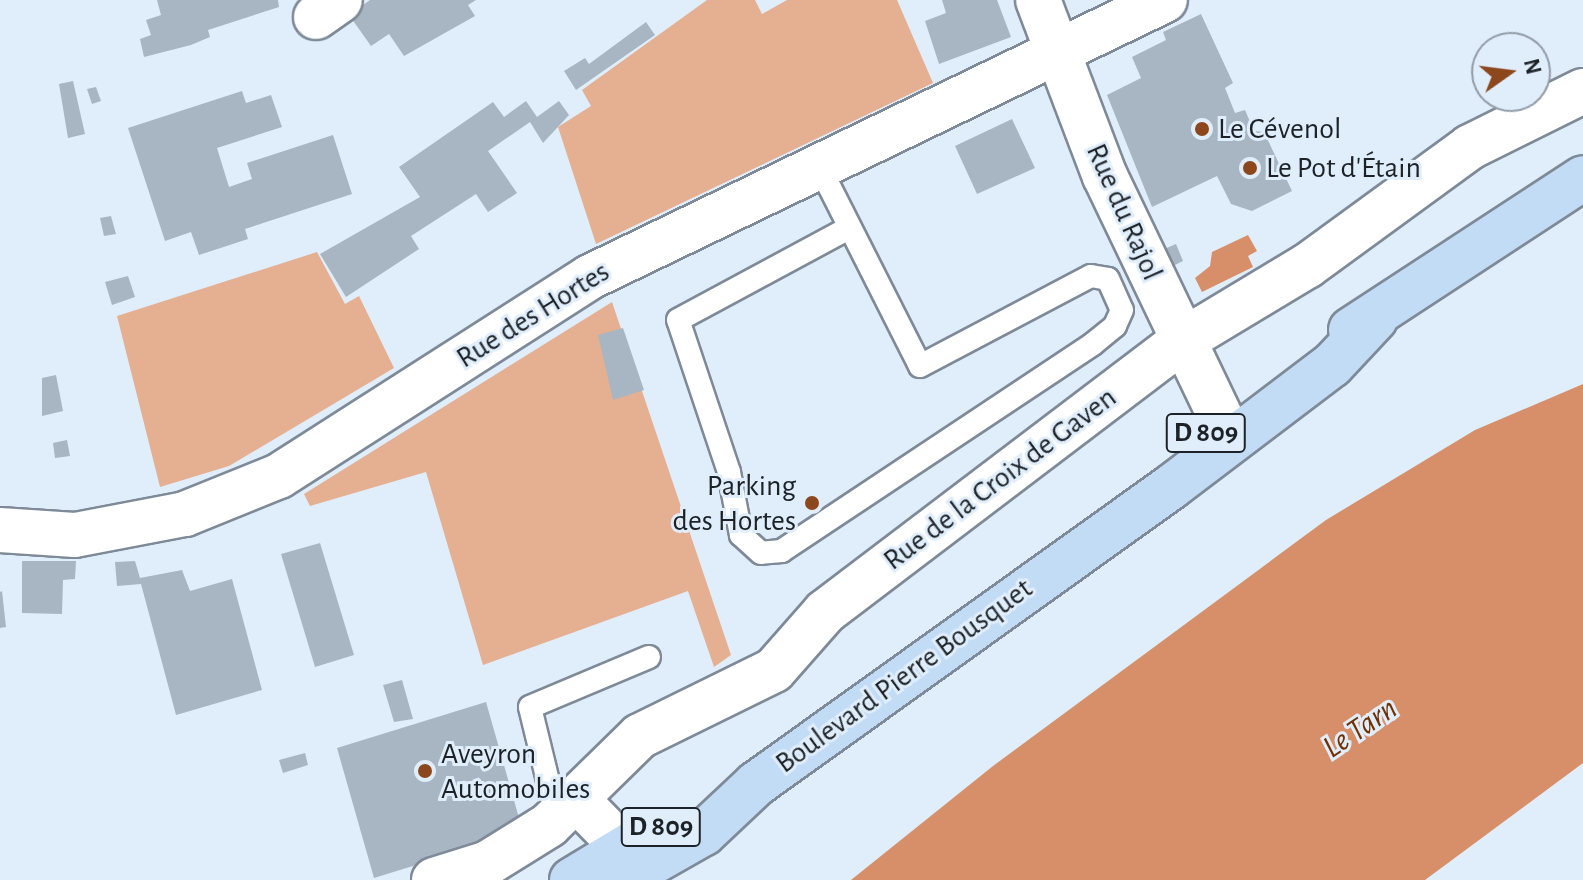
<!DOCTYPE html>
<meta charset="utf-8">
<style>
body{margin:0}
#map{position:relative;width:1583px;height:880px;overflow:hidden;background:#e0eefc;font-family:"Alegreya Sans",sans-serif}
div>[style]{position:absolute}
.green>*{inset:0;background:#e5af92}
.water>*{inset:0;background:#d68f68}
.building>*{inset:0;background:#a8b5c3}
.roads{filter:drop-shadow(2px 0 #7e8a97) drop-shadow(-2px 0 #7e8a97) drop-shadow(0 2px #7e8a97) drop-shadow(0 -2px #7e8a97)}
.lane>*{height:22px;margin:-11px;padding:0 11px;transform-origin:11px;border-radius:11px;background:#fff}
.street>*{height:44px;margin:-22px;padding:0 22px;transform-origin:22px;border-radius:22px;background:#fff}
.primary>*{height:44px;margin:-22px;padding:0 22px;transform-origin:22px;border-radius:22px;background:#c3dcf6}
.dots>*{width:22px;height:22px;translate:-50% -50%;box-sizing:border-box;border:4px solid #e0eefc;border-radius:50%}
span{translate:-50% -50%;white-space:nowrap;text-align:center;line-height:1.15;-webkit-text-stroke:6px #e0eefc;paint-order:stroke}
.shield-label span{padding:2px 6px;background:#e0eefc;border:2px solid;border-radius:6px;-webkit-text-stroke-width:0}
.shield-label{font-size:28px;color:#1d2227;font-weight:700}
.poi-label{font-size:30px;color:#1d2227}
.left{translate:0 -50%;text-align:left}
.right{translate:-100% -50%;text-align:right}
.street-label{font-size:30px;color:#1d2227}
.water-label{font-size:32px;color:#703000;font-style:italic}
.north{position:absolute;left:1471px;top:32px;width:80px;height:80px;box-sizing:border-box;background:#e0eefc;border:2px solid #929ca7;border-radius:50%;rotate:76deg;font-size:22px;font-weight:700;line-height:32px;text-align:center;color:#1d2227}
.north::after{content:'';display:block;margin:auto;width:28px;height:36px;background:#8c481c;clip-path:polygon(50% 0,100% 100%,50% 72%,0 100%)}
</style>
<div id="map">
<div class="green">
<div style="clip-path:polygon(707px 0,755px 0,762px 14px,787px 0,897px 0,933px 83px,596px 244px,558px 127px,591px 106px,582px 90px)"></div>
<div style="clip-path:polygon(317px 252px,345px 304px,359px 296px,394px 368px,229px 466px,160px 487px,117px 316px)"></div>
<div style="clip-path:polygon(612px 302px,731px 655px,714px 667px,688px 591px,483px 665px,426px 472px,310px 506px,304px 494px)"></div>
</div>
<div class="water">
<div style="clip-path:polygon(1248px 235px,1257px 251px,1248px 256px,1253px 267px,1202px 292px,1195px 278px,1210px 266px,1212px 252px)"></div>
<div style="clip-path:polygon(1583px 384px,1583px 763px,1425px 880px,851px 880px,993px 766px,1326px 520px,1475px 430px)"></div>
</div>
<div class="building">
<div style="clip-path:polygon(157px 0,278px 0,279px 7px,208px 30px,210px 37px,191px 45px,144px 57px,140px 39px,151px 35px,146px 20px,161px 15px)"></div>
<div style="clip-path:polygon(370px 0,476px 0,468px 5px,475px 16px,404px 56px,389px 34px,371px 46px,349px 15px)"></div>
<div style="clip-path:polygon(942px 0,997px 0,1011px 37px,939px 64px,925px 21px,946px 13px)"></div>
<div style="clip-path:polygon(1201px 14px,1233px 83px,1225px 88px,1235px 113px,1245px 110px,1254px 131px,1264px 132px,1292px 191px,1252px 211px,1231px 204px,1217px 176px,1152px 207px,1107px 95px,1141px 78px,1132px 57px,1166px 40px,1163px 32px)"></div>
<div style="clip-path:polygon(646px 22px,655px 35px,576px 90px,564px 71px,585px 58px,589px 64px)"></div>
<div style="clip-path:polygon(73px 81px,85px 134px,68px 138px,59px 84px)"></div>
<div style="clip-path:polygon(96px 87px,101px 101px,92px 104px,87px 89px)"></div>
<div style="clip-path:polygon(242px 91px,246px 103px,271px 95px,282px 127px,217px 148px,229px 187px,252px 179px,247px 163px,333px 135px,352px 194px,245px 229px,248px 239px,199px 255px,191px 232px,165px 241px,128px 128px)"></div>
<div style="clip-path:polygon(526px 101px,537px 117px,559px 101px,569px 115px,543px 143px,530px 122px,488px 151px,517px 193px,488px 212px,476px 194px,411px 236px,419px 249px,346px 297px,320px 254px,420px 197px,399px 167px,493px 102px,504px 117px)"></div>
<div style="clip-path:polygon(1012px 119px,1035px 168px,977px 194px,955px 146px)"></div>
<div style="clip-path:polygon(111px 216px,116px 234px,104px 236px,100px 218px)"></div>
<div style="clip-path:polygon(1176px 244px,1183px 261px,1169px 268px,1162px 250px)"></div>
<div style="clip-path:polygon(128px 276px,135px 297px,112px 305px,105px 282px)"></div>
<div style="clip-path:polygon(623px 328px,644px 390px,613px 400px,598px 335px)"></div>
<div style="clip-path:polygon(56px 375px,63px 411px,42px 416px,42px 378px)"></div>
<div style="clip-path:polygon(67px 440px,70px 456px,55px 458px,53px 443px)"></div>
<div style="clip-path:polygon(320px 543px,354px 655px,315px 667px,281px 554px)"></div>
<div style="clip-path:polygon(22px 561px,76px 561px,75px 579px,63px 580px,62px 614px,22px 613px)"></div>
<div style="clip-path:polygon(135px 561px,140px 578px,182px 570px,190px 591px,232px 579px,262px 690px,176px 715px,141px 584px,117px 586px,115px 562px)"></div>
<div style="clip-path:polygon(2px 591px,6px 627px,0 628px,0 592px)"></div>
<div style="clip-path:polygon(402px 680px,413px 719px,394px 722px,383px 685px)"></div>
<div style="clip-path:polygon(486px 702px,523px 832px,374px 878px,337px 748px)"></div>
<div style="clip-path:polygon(305px 753px,308px 765px,283px 773px,279px 760px)"></div>
</div>
<div class="roads">
<div class="lane">
<div style="left:818px;top:164px;width:226px;rotate:63.2deg"></div>
<div style="left:920px;top:366px;width:193px;rotate:-27.8deg"></div>
<div style="left:1091px;top:276px;width:17px;rotate:10deg"></div>
<div style="left:1108px;top:279px;width:34px;rotate:66deg"></div>
<div style="left:1122px;top:310px;width:17px;rotate:114deg"></div>
<div style="left:1115px;top:326px;width:28px;rotate:141deg"></div>
<div style="left:1093px;top:344px;width:374px;rotate:146.4deg"></div>
<div style="left:782px;top:551px;width:21px;rotate:175deg"></div>
<div style="left:761px;top:553px;width:27px;rotate:-138deg"></div>
<div style="left:741px;top:535px;width:64px;rotate:-100.8deg"></div>
<div style="left:729px;top:472px;width:160px;rotate:-108.5deg"></div>
<div style="left:678px;top:320px;width:194px;rotate:-28.3deg"></div>
<div style="left:557px;top:818px;width:114px;rotate:-103.7deg"></div>
<div style="left:530px;top:707px;width:129px;rotate:-22.8deg"></div>
</div>
<div class="street">
<div style="left:1038px;top:0;width:188px;rotate:69.2deg"></div>
<div style="left:1105px;top:176px;width:271px;rotate:64.4deg"></div>
<div style="left:316px;top:17px;width:29px;rotate:-35deg"></div>
<div style="left:0;top:530px;width:75px;rotate:3.8deg"></div>
<div style="left:75px;top:535px;width:112px;rotate:-10.8deg"></div>
<div style="left:185px;top:514px;width:101px;rotate:-22deg"></div>
<div style="left:279px;top:476px;width:369px;rotate:-32.6deg"></div>
<div style="left:590px;top:277px;width:638px;rotate:-25.72deg"></div>
<div style="left:578px;top:801px;width:66px;rotate:45.6deg"></div>
<div style="left:434px;top:880px;width:57px;rotate:-17.5deg"></div>
<div style="left:488px;top:863px;width:72px;rotate:-31.9deg"></div>
<div style="left:549px;top:825px;width:127px;rotate:-44.4deg"></div>
<div style="left:640px;top:736px;width:149px;rotate:-26.2deg"></div>
<div style="left:774px;top:670px;width:77px;rotate:-48.7deg"></div>
<div style="left:825px;top:612px;width:448px;rotate:-37.2deg"></div>
<div style="left:1182px;top:341px;width:146px;rotate:-31deg"></div>
<div style="left:1307px;top:266px;width:202px;rotate:-36.1deg"></div>
<div style="left:1470px;top:147px;width:126px;rotate:-26.4deg"></div>
</div>
<div class="primary">
<div style="left:1351px;top:330px;width:277px;rotate:-33.2deg"></div>
<div style="left:572px;top:880px;width:85px;rotate:-31.1deg"></div>
<div style="left:621px;top:880px;width:95px;rotate:-29.5deg"></div>
<div style="left:704px;top:833px;width:71px;rotate:-43.3deg"></div>
<div style="left:756px;top:784px;width:510px;rotate:-35.59deg"></div>
<div style="left:1171px;top:487px;width:202px;rotate:-37.2deg"></div>
<div style="left:1332px;top:365px;width:63px;rotate:-46.9deg"></div>
</div>
</div>
<div class="dots">
<div style="left:1202px;top:129px;background:#8c481c"></div>
<div style="left:1250px;top:168px;background:#8c481c"></div>
<div style="left:812px;top:503px;background:#8c481c"></div>
<div style="left:425px;top:771px;background:#8c481c"></div>
</div>
<div class="shield-label">
<span style="left:1206px;top:433px">D 809</span>
<span style="left:661px;top:827px">D 809</span>
</div>
<div class="poi-label">
<span class="left" style="left:1218px;top:129px">Le Cévenol</span>
<span class="left" style="left:1266px;top:168px">Le Pot d'Étain</span>
<span class="right" style="left:796px;top:503px">Parking<br>des Hortes</span>
<span class="left" style="left:441px;top:771px">Aveyron<br>Automobiles</span>
</div>
<div class="street-label">
<span style="left:1124px;top:212px;rotate:66deg">Rue du Rajol</span>
<span style="left:533px;top:315px;rotate:-32deg">Rue des Hortes</span>
<span style="left:1000px;top:479px;rotate:-37deg">Rue de la Croix de Gaven</span>
<span style="left:904px;top:676px;rotate:-36deg">Boulevard Pierre Bousquet</span>
</div>
<div class="water-label">
<span style="left:1360px;top:728px;rotate:-34deg">Le Tarn</span>
</div>
<div class="north">N</div>
</div>
